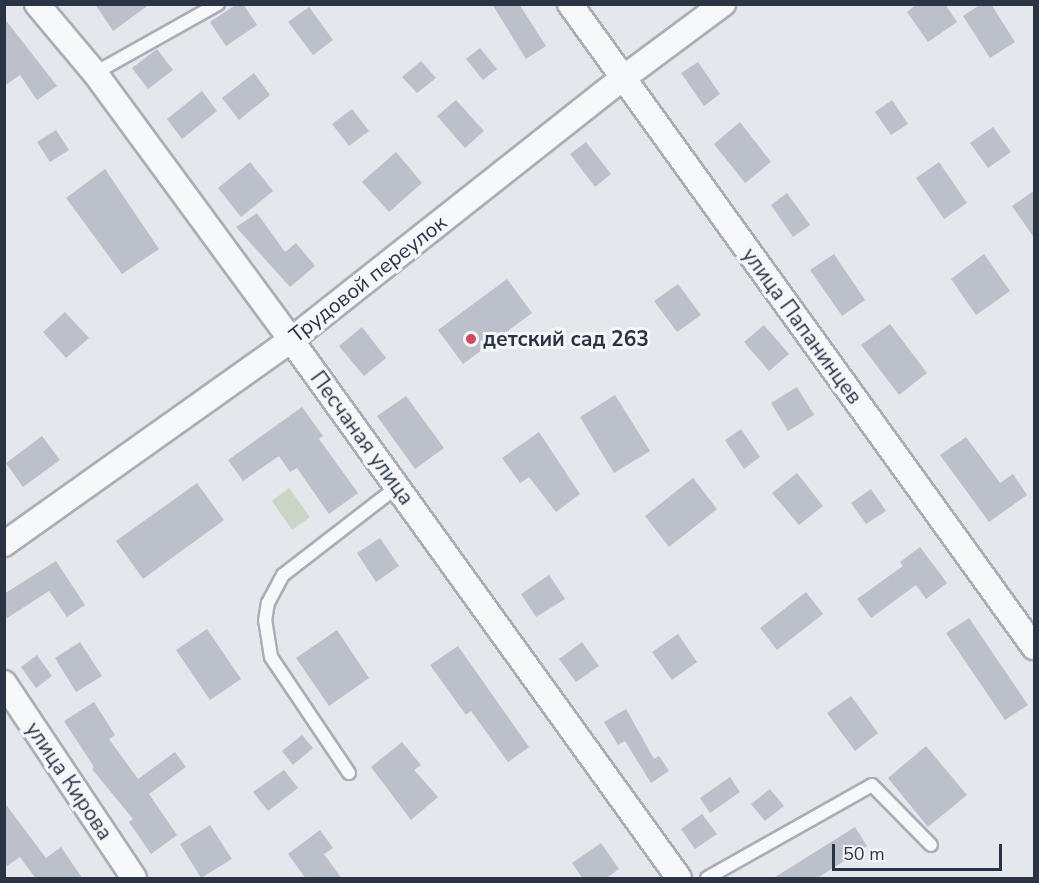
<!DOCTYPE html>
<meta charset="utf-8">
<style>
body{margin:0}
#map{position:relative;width:1039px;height:883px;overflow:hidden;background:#e4e7ec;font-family:"Nunito Sans",sans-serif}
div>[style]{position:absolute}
.green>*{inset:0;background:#c9d6c5}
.building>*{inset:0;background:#bbc0ca}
.roads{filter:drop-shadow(2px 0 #a9aeb7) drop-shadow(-2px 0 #a9aeb7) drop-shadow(0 2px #a9aeb7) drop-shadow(0 -2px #a9aeb7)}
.service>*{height:12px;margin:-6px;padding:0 6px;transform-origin:6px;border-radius:6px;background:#f7f8fa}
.minor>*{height:24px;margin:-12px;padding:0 12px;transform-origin:12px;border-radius:12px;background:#f7f8fa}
.dots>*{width:16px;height:16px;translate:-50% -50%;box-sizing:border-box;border:3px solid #f4f6f9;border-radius:50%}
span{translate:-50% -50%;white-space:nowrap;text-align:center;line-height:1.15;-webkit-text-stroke:6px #f4f6f9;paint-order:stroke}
.street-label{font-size:21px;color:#2b3445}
.poi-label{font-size:21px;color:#2b3445;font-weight:700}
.left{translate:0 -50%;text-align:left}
.frame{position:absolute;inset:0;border:6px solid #2b3445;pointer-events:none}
.scale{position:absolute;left:832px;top:844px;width:170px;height:27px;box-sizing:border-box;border:3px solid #2b3445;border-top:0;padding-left:8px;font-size:18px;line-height:21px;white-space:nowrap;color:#2b3445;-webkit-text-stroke:4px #f4f6f9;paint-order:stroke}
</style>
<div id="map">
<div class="green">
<div style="clip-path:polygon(289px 488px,310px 517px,292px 530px,272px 501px)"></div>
</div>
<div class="building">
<div style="clip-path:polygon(95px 4px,150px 4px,113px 31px)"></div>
<div style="clip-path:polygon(237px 4px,243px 4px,257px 25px,226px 46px,210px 22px)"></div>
<div style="clip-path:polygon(492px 4px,519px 4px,546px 46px,526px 59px)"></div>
<div style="clip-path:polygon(917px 4px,945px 4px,957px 22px,928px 42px,907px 12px)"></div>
<div style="clip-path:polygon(981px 4px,991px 4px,1015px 42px,990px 58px,963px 16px)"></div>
<div style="clip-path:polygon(309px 7px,333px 40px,313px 55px,288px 22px)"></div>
<div style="clip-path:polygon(4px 18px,57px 86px,37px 100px,20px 75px,4px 86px)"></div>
<div style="clip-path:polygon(480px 48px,497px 69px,483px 80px,466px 59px)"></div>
<div style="clip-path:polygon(157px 49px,173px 70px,148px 89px,132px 68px)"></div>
<div style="clip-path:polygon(421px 61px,436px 78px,417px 93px,402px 77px)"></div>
<div style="clip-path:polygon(698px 62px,720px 94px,704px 106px,681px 73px)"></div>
<div style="clip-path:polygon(254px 73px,270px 95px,239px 120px,222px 98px)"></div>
<div style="clip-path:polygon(202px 91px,217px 111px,182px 139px,167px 119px)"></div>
<div style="clip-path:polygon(456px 100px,484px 131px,465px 148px,437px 116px)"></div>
<div style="clip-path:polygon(892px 100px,908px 124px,891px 135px,875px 112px)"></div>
<div style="clip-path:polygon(352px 109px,369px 131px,349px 146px,332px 124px)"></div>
<div style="clip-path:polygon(740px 122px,771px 162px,745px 183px,714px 144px)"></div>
<div style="clip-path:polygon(993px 127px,1011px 152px,988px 168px,970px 143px)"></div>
<div style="clip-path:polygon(56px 130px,69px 150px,50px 162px,37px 142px)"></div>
<div style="clip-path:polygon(586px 142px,611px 174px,595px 187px,570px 154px)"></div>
<div style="clip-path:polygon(396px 152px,422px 183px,389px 212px,362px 182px)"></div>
<div style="clip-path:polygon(250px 162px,273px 191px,241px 217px,218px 188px)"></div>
<div style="clip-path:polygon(939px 162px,967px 203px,944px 219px,916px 178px)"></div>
<div style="clip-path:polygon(105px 169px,159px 249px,122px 274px,66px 198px)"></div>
<div style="clip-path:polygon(1035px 190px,1035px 239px,1012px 206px)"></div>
<div style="clip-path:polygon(787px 193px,810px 225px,793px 237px,771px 205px)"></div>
<div style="clip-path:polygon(257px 213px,285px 252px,296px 243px,315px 266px,290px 287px,236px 227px)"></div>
<div style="clip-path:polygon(834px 254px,865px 300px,842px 316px,810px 270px)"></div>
<div style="clip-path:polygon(984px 254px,1010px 291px,976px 315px,951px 279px)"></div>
<div style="clip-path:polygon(507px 279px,532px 313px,463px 364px,438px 330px)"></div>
<div style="clip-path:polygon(678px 284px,701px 315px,677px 332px,654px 301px)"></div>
<div style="clip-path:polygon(65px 312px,89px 338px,66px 358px,43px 332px)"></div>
<div style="clip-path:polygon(890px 324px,927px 373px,899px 395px,861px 345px)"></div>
<div style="clip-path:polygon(764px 325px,789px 354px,769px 371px,744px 342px)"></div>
<div style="clip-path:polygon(362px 327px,386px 358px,364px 376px,339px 346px)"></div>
<div style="clip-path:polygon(797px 387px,814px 415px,788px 431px,771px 403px)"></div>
<div style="clip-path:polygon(615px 395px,650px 451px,614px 473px,580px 417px)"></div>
<div style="clip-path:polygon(406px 396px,444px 448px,415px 469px,377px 416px)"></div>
<div style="clip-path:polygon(302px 407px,323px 436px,319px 439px,358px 493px,329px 514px,297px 468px,290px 472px,279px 456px,243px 481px,228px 460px)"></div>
<div style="clip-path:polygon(741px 429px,760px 457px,744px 469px,725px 440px)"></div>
<div style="clip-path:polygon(539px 432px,580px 494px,556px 512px,529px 477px,520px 483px,502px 458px)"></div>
<div style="clip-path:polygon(42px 436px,60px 460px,23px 487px,6px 463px)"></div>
<div style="clip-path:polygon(966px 437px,1000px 483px,1013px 474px,1027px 495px,989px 522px,940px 455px)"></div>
<div style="clip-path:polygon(797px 473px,823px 506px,799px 525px,772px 493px)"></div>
<div style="clip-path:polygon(693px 478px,717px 509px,669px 547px,645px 516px)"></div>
<div style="clip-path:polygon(197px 483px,224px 520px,143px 579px,116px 541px)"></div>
<div style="clip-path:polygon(871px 489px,886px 511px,866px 524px,851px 503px)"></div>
<div style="clip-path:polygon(380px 538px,399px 566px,376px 582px,357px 553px)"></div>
<div style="clip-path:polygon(920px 547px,947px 583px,926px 599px,916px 585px,871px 618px,857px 599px,903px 566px,900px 562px)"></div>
<div style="clip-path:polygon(56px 561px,85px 605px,67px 617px,49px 591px,4px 620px,4px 594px)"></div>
<div style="clip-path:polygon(549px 575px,565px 599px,536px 617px,521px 594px)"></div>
<div style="clip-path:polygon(806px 592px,823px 614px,777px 650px,760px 628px)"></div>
<div style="clip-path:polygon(969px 618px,1028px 705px,1005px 720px,946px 633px)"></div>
<div style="clip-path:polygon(207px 629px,241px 679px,210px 700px,176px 650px)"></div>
<div style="clip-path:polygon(337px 630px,369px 678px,329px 706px,296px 658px)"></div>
<div style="clip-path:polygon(678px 634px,697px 662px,672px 680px,652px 652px)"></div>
<div style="clip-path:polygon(80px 642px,102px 676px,76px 692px,55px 658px)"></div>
<div style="clip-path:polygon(582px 642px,599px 666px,576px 682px,559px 659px)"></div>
<div style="clip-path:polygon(458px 646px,529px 747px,508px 762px,471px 711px,466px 715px,430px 665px)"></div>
<div style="clip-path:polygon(37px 655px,52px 676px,36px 688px,21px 667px)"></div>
<div style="clip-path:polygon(851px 696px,878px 733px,855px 751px,827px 713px)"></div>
<div style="clip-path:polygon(94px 702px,115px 735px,109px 739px,138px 779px,175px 752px,186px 767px,149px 794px,177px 835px,151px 854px,129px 822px,133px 819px,92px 769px,94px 767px,64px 721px)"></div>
<div style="clip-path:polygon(626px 709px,654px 759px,659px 756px,669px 771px,651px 783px,625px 741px,618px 745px,604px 722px)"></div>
<div style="clip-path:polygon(302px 735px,313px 748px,293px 765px,282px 751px)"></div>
<div style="clip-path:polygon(402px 742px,421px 765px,414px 770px,438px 797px,411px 820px,371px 767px)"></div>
<div style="clip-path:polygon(926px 746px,967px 795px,928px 827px,888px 778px)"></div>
<div style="clip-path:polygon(284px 770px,298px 788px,268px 811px,253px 792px)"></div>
<div style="clip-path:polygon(730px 777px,740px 792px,710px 813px,700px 798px)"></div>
<div style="clip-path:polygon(770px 789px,784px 806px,765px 821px,751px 804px)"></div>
<div style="clip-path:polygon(4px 802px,46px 858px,61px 847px,83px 879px,36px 879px,20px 857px,4px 868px)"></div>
<div style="clip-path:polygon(702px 814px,717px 834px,695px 849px,681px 829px)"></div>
<div style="clip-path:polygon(210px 825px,232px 859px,201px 878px,180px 844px)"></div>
<div style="clip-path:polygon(855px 827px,867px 846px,816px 879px,772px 879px)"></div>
<div style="clip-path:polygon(320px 830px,333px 848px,324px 854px,342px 879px,306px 879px,288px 854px)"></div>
<div style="clip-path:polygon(601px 843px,619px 869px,605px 879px,583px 879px,572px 863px)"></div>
</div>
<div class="roads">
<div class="service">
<div style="left:95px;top:73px;width:141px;rotate:-29.3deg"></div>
<div style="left:349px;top:773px;width:140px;rotate:-123.9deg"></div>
<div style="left:271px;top:657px;width:36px;rotate:-99deg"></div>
<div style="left:265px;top:621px;width:18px;rotate:-81deg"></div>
<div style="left:268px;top:603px;width:32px;rotate:-62deg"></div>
<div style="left:283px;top:575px;width:144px;rotate:-37.7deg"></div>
<div style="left:707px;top:878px;width:189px;rotate:-29.4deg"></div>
<div style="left:872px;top:785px;width:84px;rotate:45.5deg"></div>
</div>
<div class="minor">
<div style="left:37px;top:4px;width:90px;rotate:50deg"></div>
<div style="left:95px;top:73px;width:331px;rotate:53.7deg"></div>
<div style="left:291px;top:340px;width:663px;rotate:54.2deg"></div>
<div style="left:570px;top:4px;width:793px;rotate:54.19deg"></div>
<div style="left:4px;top:544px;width:352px;rotate:-35.4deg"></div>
<div style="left:291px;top:340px;width:422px;rotate:-38.3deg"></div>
<div style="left:622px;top:79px;width:126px;rotate:-36.6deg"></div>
<div style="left:4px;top:683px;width:234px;rotate:56.3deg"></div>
</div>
</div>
<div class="dots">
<div style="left:471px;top:339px;background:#d1495b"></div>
</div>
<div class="street-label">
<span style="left:368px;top:279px;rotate:-38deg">Трудовой переулок</span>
<span style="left:802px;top:326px;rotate:54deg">улица Папанинцев</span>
<span style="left:362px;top:438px;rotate:54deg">Песчаная улица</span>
<span style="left:69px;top:781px;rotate:56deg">улица Кирова</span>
</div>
<div class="poi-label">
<span class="left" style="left:483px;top:339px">детский сад 263</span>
</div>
<div class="frame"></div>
<div class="scale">50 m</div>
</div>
